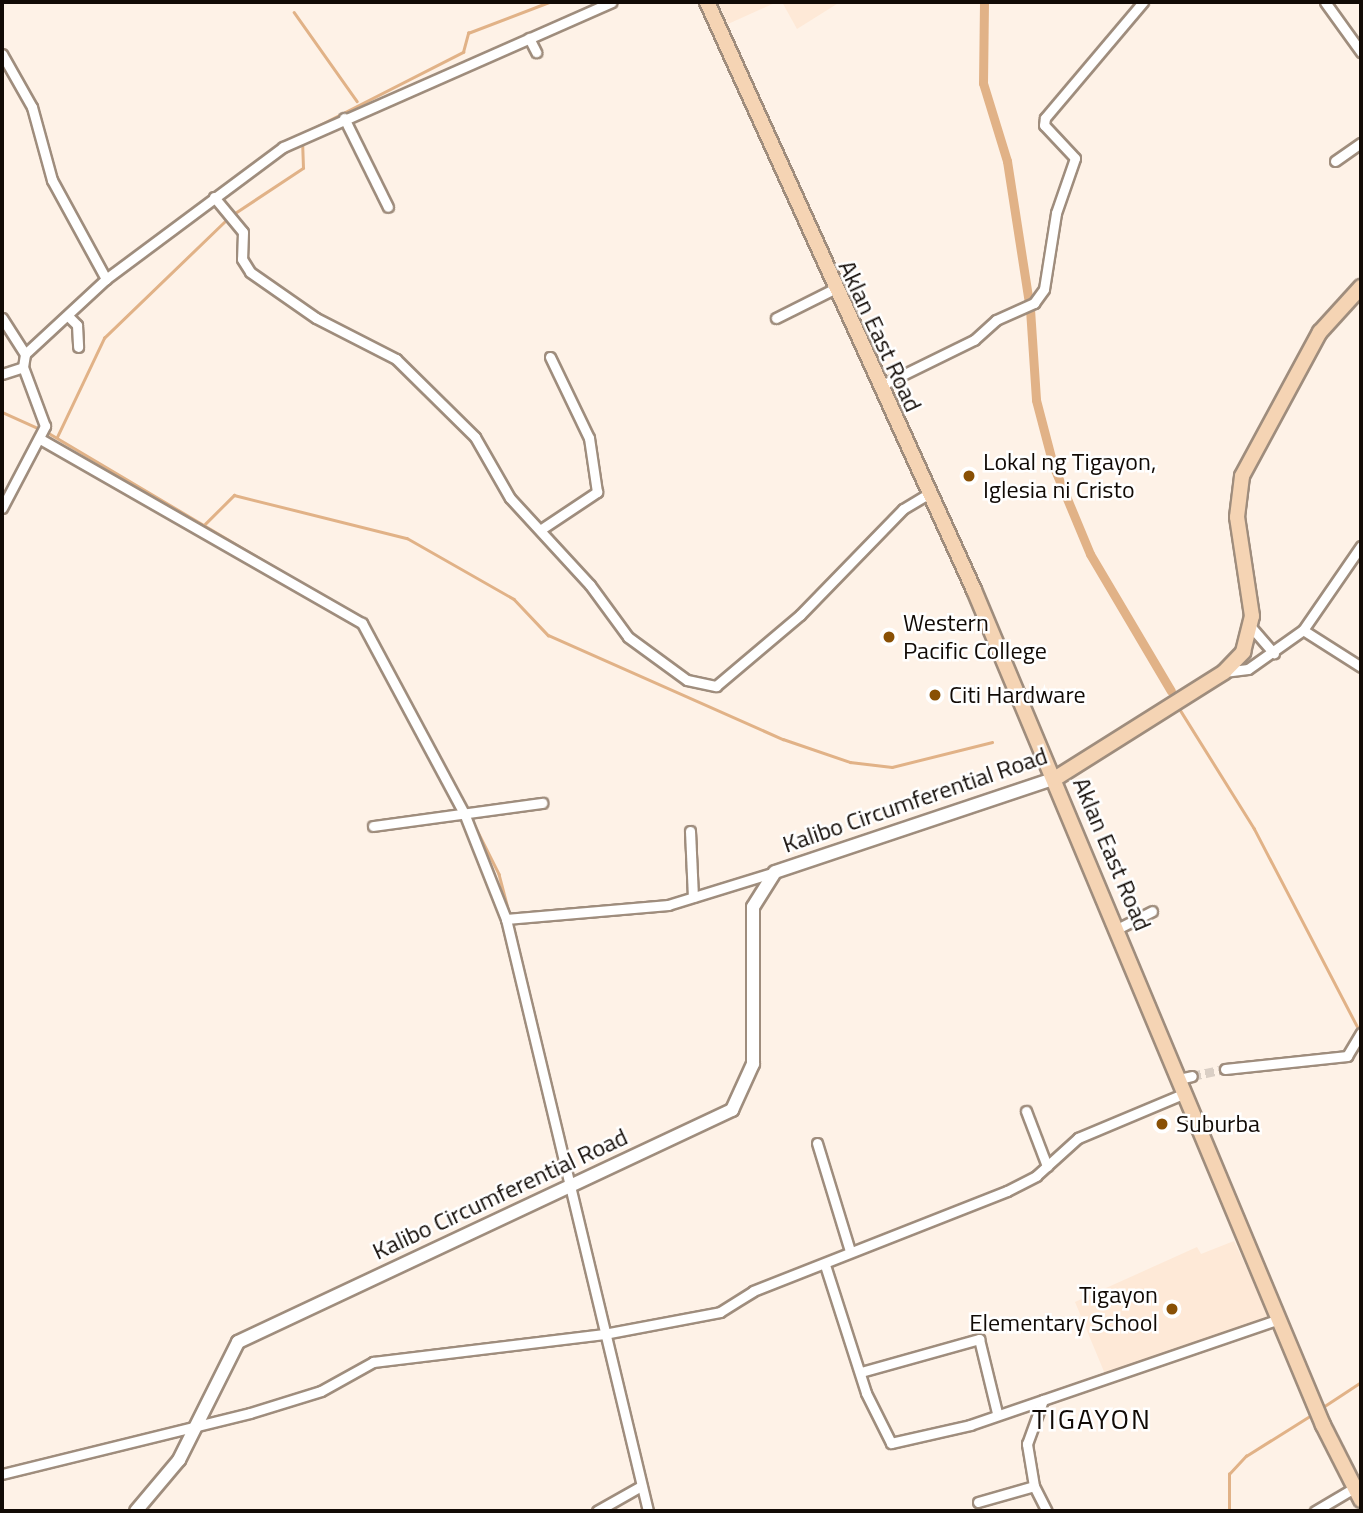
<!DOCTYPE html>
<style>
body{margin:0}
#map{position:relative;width:1363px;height:1513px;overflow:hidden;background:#fef2e7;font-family:"Titillium Web",sans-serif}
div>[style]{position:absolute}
.built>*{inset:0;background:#fee9d7}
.stream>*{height:2.5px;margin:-1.25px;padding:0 1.25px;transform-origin:1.25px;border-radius:1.25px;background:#e1b287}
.canal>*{height:9px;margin:-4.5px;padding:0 4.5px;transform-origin:4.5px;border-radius:4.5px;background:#e1b287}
.minor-tunnel>*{height:9px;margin-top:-4.5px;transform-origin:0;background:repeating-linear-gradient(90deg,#dacfc5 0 9px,transparent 0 13.5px)}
.roads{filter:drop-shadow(2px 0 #9f8d7d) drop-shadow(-2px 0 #9f8d7d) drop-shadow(0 2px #9f8d7d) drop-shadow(0 -2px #9f8d7d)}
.minor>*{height:9px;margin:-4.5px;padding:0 4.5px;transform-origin:4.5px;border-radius:4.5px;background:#fff}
.secondary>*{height:12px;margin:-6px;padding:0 6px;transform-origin:6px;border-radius:6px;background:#fff}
.primary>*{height:14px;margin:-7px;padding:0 7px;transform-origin:7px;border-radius:7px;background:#f5d4b4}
.dots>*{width:19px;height:19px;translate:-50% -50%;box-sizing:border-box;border:4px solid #fff;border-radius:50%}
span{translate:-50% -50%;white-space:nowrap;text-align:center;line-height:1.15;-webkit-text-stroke:5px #fff;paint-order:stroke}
.street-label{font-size:24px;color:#110a05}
.poi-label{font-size:24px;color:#110a05}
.left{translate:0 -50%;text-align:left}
.right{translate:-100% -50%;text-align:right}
.quarter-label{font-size:28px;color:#110a05;letter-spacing:2px}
.frame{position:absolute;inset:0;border:4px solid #110a05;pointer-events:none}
</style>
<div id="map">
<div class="built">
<div style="clip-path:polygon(718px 2px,777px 2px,728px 24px)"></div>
<div style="clip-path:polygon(782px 2px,840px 2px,797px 29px)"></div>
<div style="clip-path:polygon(1234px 1241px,1269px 1316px,1105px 1374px,1075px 1302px,1197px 1247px,1201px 1254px)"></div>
</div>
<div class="stream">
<div style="left:294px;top:12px;width:109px;rotate:54.7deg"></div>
<div style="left:302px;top:134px;width:181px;rotate:-27deg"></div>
<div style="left:463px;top:52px;width:20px;rotate:-75deg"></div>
<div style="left:468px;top:33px;width:87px;rotate:-20.9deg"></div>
<div style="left:232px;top:215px;width:85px;rotate:-33.5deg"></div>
<div style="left:303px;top:168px;width:27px;rotate:-92deg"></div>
<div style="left:2px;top:412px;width:39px;rotate:24deg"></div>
<div style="left:47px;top:432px;width:360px;rotate:30.7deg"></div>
<div style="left:57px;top:437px;width:110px;rotate:-64.6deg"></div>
<div style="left:104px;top:338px;width:170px;rotate:-44deg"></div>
<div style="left:205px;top:524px;width:41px;rotate:-45deg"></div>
<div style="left:234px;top:495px;width:178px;rotate:14deg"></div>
<div style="left:407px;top:538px;width:123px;rotate:29.7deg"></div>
<div style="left:514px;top:599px;width:50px;rotate:46.6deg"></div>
<div style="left:548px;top:635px;width:257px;rotate:23.9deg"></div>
<div style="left:783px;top:739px;width:71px;rotate:18.9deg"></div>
<div style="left:850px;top:762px;width:42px;rotate:6.8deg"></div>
<div style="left:892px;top:767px;width:103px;rotate:-14deg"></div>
<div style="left:1179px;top:708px;width:142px;rotate:58deg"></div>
<div style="left:1254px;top:828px;width:225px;rotate:62.5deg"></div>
<div style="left:470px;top:816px;width:65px;rotate:63.4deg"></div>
<div style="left:499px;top:874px;width:43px;rotate:75.3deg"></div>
<div style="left:1323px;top:1407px;width:45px;rotate:-33.3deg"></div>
<div style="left:637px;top:1446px;width:67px;rotate:76.2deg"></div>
<div style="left:1229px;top:1511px;width:37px;rotate:-90deg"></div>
<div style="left:1229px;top:1474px;width:25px;rotate:-47deg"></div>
<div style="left:1246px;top:1456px;width:79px;rotate:-32.1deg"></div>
</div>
<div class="canal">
<div style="left:984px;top:2px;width:81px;rotate:90.7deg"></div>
<div style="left:983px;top:83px;width:82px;rotate:72.9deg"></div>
<div style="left:1007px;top:161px;width:144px;rotate:81.2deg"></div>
<div style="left:1030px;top:309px;width:91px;rotate:86.2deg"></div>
<div style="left:1036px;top:400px;width:67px;rotate:75.3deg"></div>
<div style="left:1053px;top:465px;width:96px;rotate:67.4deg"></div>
<div style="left:1090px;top:554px;width:159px;rotate:59.4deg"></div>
</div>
<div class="minor-tunnel">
<div style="left:1192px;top:1076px;width:34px;rotate:-12deg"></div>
</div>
<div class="roads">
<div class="minor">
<div style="left:1325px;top:2px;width:62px;rotate:54.2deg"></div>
<div style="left:529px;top:38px;width:16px;rotate:63deg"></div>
<div style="left:2px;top:54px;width:61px;rotate:60.5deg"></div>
<div style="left:32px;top:107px;width:76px;rotate:74.7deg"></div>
<div style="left:52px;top:180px;width:113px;rotate:61.4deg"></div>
<div style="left:344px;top:118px;width:99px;rotate:63.7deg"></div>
<div style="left:1335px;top:161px;width:32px;rotate:-35deg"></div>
<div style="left:214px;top:197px;width:45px;rotate:50.4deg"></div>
<div style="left:243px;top:232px;width:27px;rotate:92deg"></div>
<div style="left:242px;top:259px;width:15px;rotate:58deg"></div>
<div style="left:250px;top:272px;width:80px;rotate:34.9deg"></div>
<div style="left:316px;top:318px;width:90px;rotate:27.1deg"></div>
<div style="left:396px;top:359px;width:111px;rotate:44.6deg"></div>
<div style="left:475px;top:437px;width:70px;rotate:60.2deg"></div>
<div style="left:510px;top:498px;width:118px;rotate:47.4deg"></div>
<div style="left:590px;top:585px;width:64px;rotate:53.8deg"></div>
<div style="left:628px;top:637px;width:73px;rotate:36.1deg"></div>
<div style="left:687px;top:680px;width:30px;rotate:12deg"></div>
<div style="left:716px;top:686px;width:110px;rotate:-40.2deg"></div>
<div style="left:800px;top:615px;width:148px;rotate:-45.8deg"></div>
<div style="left:903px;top:509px;width:29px;rotate:-31deg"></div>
<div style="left:68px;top:316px;width:13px;rotate:45deg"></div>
<div style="left:77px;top:325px;width:22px;rotate:87deg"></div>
<div style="left:2px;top:318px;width:43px;rotate:57.4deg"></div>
<div style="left:776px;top:318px;width:65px;rotate:-26.6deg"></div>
<div style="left:2px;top:374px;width:22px;rotate:-18deg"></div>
<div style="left:880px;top:386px;width:105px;rotate:-26.1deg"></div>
<div style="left:974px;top:340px;width:30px;rotate:-42deg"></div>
<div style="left:996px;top:320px;width:42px;rotate:-24.1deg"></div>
<div style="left:1034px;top:303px;width:17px;rotate:-54deg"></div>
<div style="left:1044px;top:289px;width:77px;rotate:-81deg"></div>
<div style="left:1056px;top:213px;width:58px;rotate:-70.9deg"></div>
<div style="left:1075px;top:158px;width:45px;rotate:-133.2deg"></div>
<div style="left:1044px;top:125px;width:7px;rotate:-82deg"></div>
<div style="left:1045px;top:118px;width:152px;rotate:-49.8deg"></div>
<div style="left:42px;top:440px;width:369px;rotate:29.8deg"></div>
<div style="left:362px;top:623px;width:216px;rotate:61.8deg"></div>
<div style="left:464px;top:813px;width:114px;rotate:68.4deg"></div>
<div style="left:506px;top:919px;width:609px;rotate:76.51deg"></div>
<div style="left:2px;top:508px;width:93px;rotate:-62.3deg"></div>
<div style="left:45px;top:426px;width:63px;rotate:-110.4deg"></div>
<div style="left:23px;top:367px;width:13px;rotate:-81deg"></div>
<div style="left:25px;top:354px;width:110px;rotate:-42.8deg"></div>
<div style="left:106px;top:279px;width:221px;rotate:-36.7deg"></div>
<div style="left:283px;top:147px;width:359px;rotate:-23.8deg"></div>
<div style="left:540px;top:530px;width:69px;rotate:-33.7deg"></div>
<div style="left:597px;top:492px;width:55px;rotate:-98.4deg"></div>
<div style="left:589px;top:438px;width:90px;rotate:-115.7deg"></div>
<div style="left:1251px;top:627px;width:35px;rotate:49deg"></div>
<div style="left:1303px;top:630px;width:69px;rotate:32.5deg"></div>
<div style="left:1224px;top:672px;width:24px;rotate:-7deg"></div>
<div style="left:1248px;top:669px;width:67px;rotate:-35.3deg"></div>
<div style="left:1303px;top:630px;width:102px;rotate:-55.4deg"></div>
<div style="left:373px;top:826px;width:171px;rotate:-7.8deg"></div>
<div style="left:690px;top:831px;width:66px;rotate:87.4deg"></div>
<div style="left:506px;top:919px;width:163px;rotate:-4.9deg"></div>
<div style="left:668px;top:905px;width:112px;rotate:-17.1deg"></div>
<div style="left:1119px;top:928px;width:37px;rotate:-27deg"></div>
<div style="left:1225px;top:1069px;width:123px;rotate:-6.1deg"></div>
<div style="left:1347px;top:1056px;width:27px;rotate:-59deg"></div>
<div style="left:1179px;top:1079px;width:13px;rotate:-13deg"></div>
<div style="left:1026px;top:1111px;width:59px;rotate:69.1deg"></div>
<div style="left:817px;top:1143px;width:113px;rotate:73deg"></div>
<div style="left:825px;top:1265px;width:134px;rotate:72.2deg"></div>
<div style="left:866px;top:1393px;width:56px;rotate:63.4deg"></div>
<div style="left:891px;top:1443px;width:81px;rotate:-12.8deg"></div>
<div style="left:970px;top:1425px;width:327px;rotate:-18.9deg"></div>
<div style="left:861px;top:1372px;width:123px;rotate:-15.6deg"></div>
<div style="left:979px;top:1339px;width:76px;rotate:76.3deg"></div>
<div style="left:2px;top:1474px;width:255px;rotate:-13.8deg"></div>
<div style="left:250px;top:1413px;width:74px;rotate:-17.2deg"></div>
<div style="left:321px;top:1391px;width:60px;rotate:-29.1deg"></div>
<div style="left:373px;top:1362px;width:233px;rotate:-6.9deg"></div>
<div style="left:604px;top:1334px;width:118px;rotate:-10.7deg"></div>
<div style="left:720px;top:1312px;width:39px;rotate:-32deg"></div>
<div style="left:753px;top:1291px;width:273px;rotate:-21.5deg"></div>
<div style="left:1007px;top:1191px;width:33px;rotate:-27deg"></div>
<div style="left:1036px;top:1176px;width:57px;rotate:-42.1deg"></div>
<div style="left:1078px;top:1138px;width:116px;rotate:-22.8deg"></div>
<div style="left:1034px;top:1486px;width:28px;rotate:63deg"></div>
<div style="left:978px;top:1502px;width:58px;rotate:-15.9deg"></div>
<div style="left:1034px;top:1486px;width:43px;rotate:-99.5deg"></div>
<div style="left:1027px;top:1444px;width:47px;rotate:-70deg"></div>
<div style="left:597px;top:1511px;width:51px;rotate:-29.6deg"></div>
<div style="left:1315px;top:1511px;width:45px;rotate:-30.5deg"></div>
</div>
<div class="secondary">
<div style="left:136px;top:1511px;width:67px;rotate:-49.9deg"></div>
<div style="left:179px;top:1460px;width:132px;rotate:-63.4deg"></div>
<div style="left:238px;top:1342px;width:546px;rotate:-25.16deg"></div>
<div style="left:732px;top:1110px;width:51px;rotate:-65.5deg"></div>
<div style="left:753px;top:1064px;width:157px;rotate:-90deg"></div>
<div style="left:753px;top:907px;width:41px;rotate:-57.8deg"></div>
<div style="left:775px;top:872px;width:296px;rotate:-18.5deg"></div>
</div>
<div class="primary">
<div style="left:707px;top:2px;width:646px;rotate:65.58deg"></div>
<div style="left:974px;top:590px;width:905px;rotate:67.32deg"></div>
<div style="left:1323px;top:1425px;width:84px;rotate:63.1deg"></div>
<div style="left:1056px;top:778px;width:199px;rotate:-32.2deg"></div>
<div style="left:1224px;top:672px;width:28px;rotate:-46deg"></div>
<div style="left:1243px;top:652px;width:37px;rotate:-76deg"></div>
<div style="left:1252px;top:616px;width:100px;rotate:-98.6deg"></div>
<div style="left:1237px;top:517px;width:41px;rotate:-83deg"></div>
<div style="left:1242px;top:476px;width:164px;rotate:-61.6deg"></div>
<div style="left:1320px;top:332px;width:61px;rotate:-47.7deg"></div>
</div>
</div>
<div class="dots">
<div style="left:969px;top:476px;background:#895005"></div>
<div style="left:889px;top:637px;background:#895005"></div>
<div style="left:935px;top:695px;background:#895005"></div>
<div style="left:1162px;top:1124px;background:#895005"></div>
<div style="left:1172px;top:1309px;background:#895005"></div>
</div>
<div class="street-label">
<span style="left:880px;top:336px;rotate:65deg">Aklan East Road</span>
<span style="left:915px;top:800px;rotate:-19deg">Kalibo Circumferential Road</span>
<span style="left:1112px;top:854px;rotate:67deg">Aklan East Road</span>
<span style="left:500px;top:1194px;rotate:-25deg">Kalibo Circumferential Road</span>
</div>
<div class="poi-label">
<span class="left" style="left:983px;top:476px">Lokal ng Tigayon,<br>Iglesia ni Cristo</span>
<span class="left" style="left:903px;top:637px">Western<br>Pacific College</span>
<span class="left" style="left:949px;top:695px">Citi Hardware</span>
<span class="left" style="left:1176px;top:1124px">Suburba</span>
<span class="right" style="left:1158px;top:1309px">Tigayon<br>Elementary School</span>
</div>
<div class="quarter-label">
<span style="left:1092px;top:1419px">TIGAYON</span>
</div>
<div class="frame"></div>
</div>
